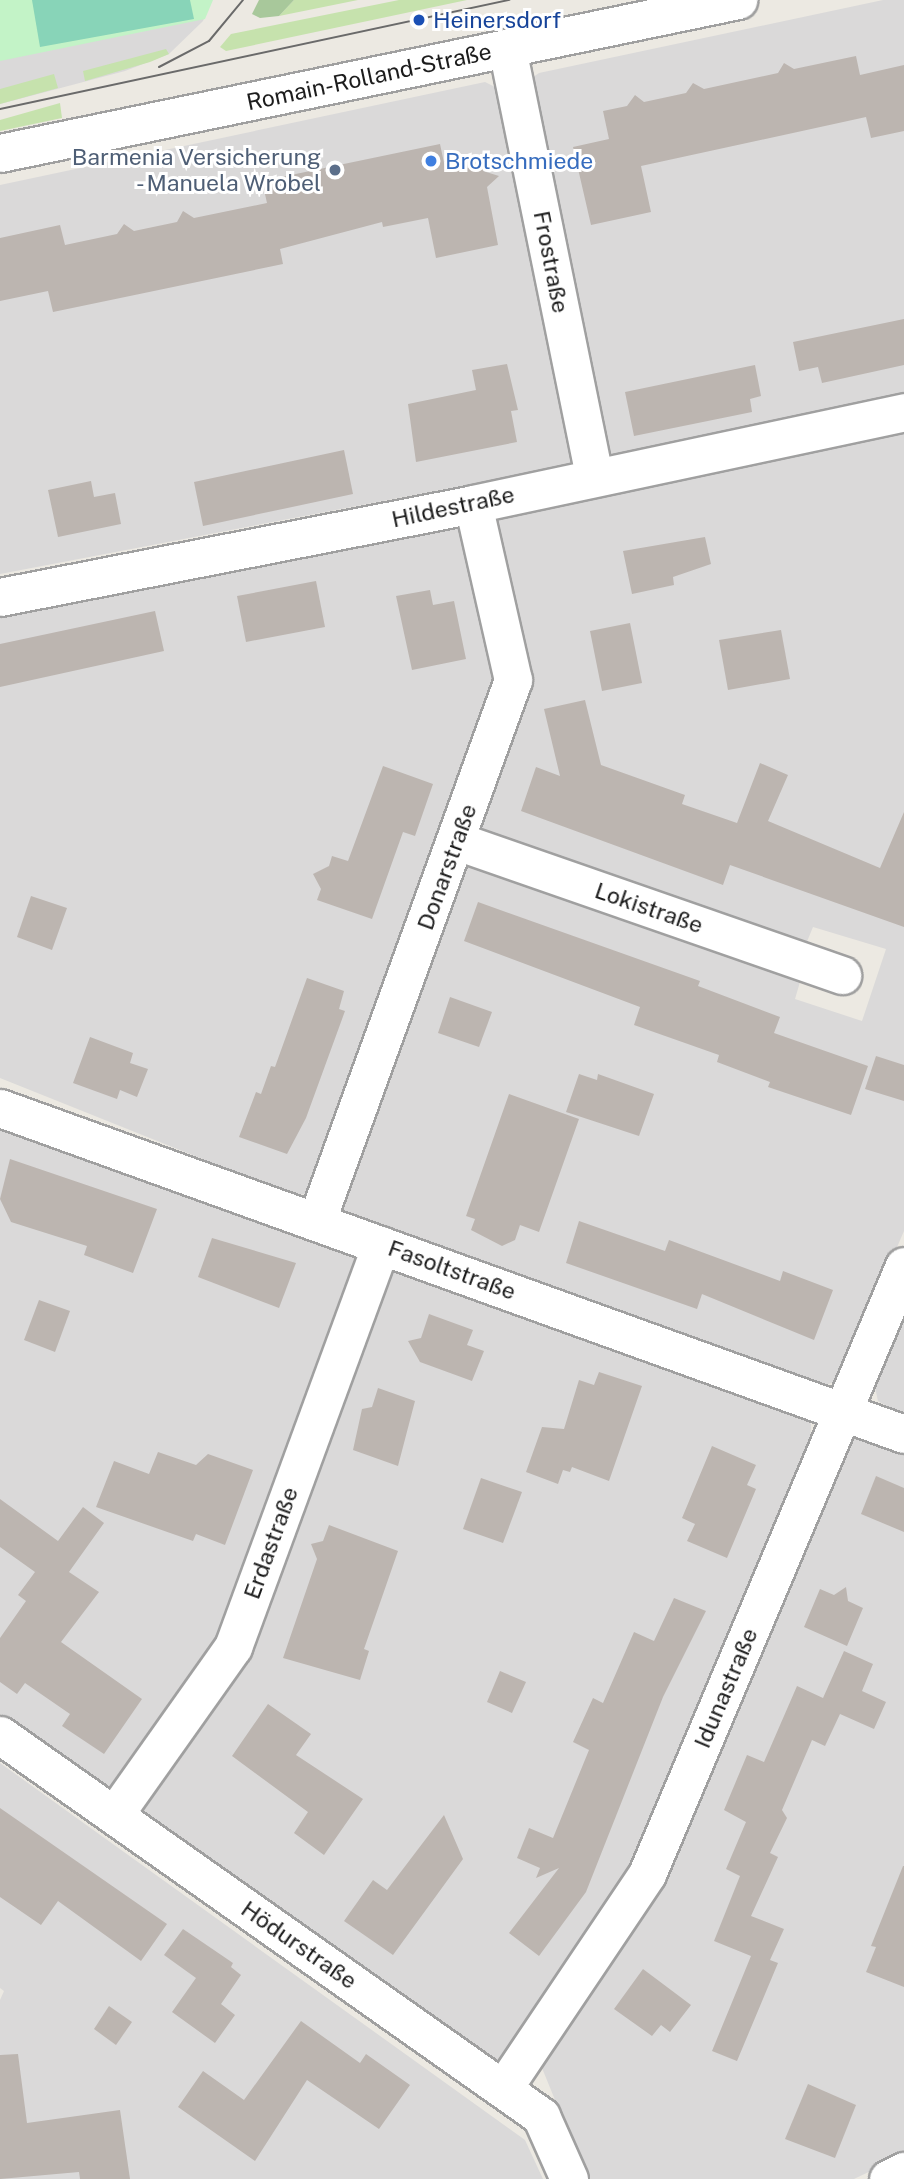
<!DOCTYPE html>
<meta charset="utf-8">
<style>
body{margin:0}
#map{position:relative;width:904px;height:2179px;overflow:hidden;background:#ece9e2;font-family:"Public Sans",sans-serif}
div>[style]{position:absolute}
.residential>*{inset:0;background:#dad9d9}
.grass>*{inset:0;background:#c6e2ad}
.forest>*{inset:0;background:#a8c89b}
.park>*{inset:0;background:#c3f3c7}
.pitch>*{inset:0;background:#88d4b8}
.building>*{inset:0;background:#bcb5b0}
.roads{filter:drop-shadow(2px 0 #a0a0a0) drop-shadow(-2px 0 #a0a0a0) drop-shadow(0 2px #a0a0a0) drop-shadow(0 -2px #a0a0a0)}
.minor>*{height:37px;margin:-18.5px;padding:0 18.5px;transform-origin:18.5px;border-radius:18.5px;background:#fff}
.tram>*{height:2px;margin:-1px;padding:0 1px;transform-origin:1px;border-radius:1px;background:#6a6a6a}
.dots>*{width:19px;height:19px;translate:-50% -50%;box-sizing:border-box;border:4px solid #fff;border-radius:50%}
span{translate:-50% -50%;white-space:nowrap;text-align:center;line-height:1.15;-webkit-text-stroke:6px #fff;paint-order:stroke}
.transit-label{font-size:23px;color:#164399}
.left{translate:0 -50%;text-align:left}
.street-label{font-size:23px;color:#1c1c1c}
.service-label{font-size:23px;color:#4e5e75}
.right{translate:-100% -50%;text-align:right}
.shop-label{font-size:23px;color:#366cbe}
</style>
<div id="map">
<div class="residential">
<div style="clip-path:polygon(0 0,212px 0,203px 21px,169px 54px,125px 71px,0 104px)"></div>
<div style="clip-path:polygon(883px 0,904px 0,904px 395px,613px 456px,604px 454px,529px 80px,539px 73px)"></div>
<div style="clip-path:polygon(485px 82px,495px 87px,501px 99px,574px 459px,567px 466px,0 574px,0 185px)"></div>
<div style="clip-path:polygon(904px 425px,904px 1231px,840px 1379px,822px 1387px,337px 1215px,466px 859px,802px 975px,795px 999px,862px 1021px,886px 949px,813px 927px,806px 944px,482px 833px,476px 826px,524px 687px,490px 514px)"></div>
<div style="clip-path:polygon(449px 517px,457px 518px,496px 677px,312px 1192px,295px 1196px,0 1078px,0 617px)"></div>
<div style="clip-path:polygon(0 1123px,358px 1256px,221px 1631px,112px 1790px,105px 1790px,0 1714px)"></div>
<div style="clip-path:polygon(391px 1268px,801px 1414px,811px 1424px,810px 1450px,637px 1860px,507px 2057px,498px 2060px,487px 2060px,139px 1812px)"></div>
<div style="clip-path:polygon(904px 1313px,904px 1417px,878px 1401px,874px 1383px)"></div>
<div style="clip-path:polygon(852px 1434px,904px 1446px,904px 2155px,854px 2179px,587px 2179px,540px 2063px)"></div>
<div style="clip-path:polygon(0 1763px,525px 2140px,543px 2179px,0 2179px,0 2000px,4px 1991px,0 1988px)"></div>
</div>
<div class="grass">
<div style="clip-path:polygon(294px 0,358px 0,279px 16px)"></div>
<div style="clip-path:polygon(399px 0,467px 0,226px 51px,220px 47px,231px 34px)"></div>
<div style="clip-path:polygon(166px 49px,169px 54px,150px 62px,85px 81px,83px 71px)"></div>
<div style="clip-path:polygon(54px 74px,58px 88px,0 104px,0 89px)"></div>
<div style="clip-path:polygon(60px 103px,62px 118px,0 131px,0 120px)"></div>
</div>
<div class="forest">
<div style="clip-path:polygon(259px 0,294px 0,279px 16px,260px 18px,252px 14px)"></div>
</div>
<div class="park">
<div style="clip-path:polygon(0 0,213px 0,205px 19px,0 61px)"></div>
</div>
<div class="pitch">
<div style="clip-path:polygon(32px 0,190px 0,194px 19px,40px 47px)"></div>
</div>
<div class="building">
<div style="clip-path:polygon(856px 56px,860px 75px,904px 65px,904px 131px,871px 138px,866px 117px,641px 166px,651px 212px,591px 225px,573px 147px,609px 139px,603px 111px,627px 106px,635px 95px,644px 102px,686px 93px,693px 83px,704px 89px,778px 73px,784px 63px,794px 69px)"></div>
<div style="clip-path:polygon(440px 144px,446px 172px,482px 165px,483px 171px,499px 176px,487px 187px,498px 245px,436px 258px,428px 218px,383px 227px,382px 222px,280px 249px,283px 264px,53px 312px,48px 291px,0 301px,0 238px,60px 225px,65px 245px,117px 234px,124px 224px,134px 231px,177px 222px,183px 211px,194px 218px,267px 203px,262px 181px)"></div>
<div style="clip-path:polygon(904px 319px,904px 365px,822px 383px,818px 367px,799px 371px,793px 342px)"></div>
<div style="clip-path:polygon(507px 364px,518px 410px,511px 411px,517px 442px,416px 462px,408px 404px,476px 390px,472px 370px)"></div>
<div style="clip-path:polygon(755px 365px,761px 396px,750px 399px,752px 412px,634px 436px,625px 392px)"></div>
<div style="clip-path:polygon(344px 450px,353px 494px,203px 526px,194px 482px)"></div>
<div style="clip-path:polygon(91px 481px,94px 497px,115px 493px,121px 524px,58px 537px,48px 490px)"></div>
<div style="clip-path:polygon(705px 537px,711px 564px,673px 577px,674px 585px,632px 594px,623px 551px)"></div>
<div style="clip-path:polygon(316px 581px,325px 627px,246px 642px,237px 596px)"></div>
<div style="clip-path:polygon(430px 590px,433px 605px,454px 601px,466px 659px,412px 670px,396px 596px)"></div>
<div style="clip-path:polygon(155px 611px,164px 651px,0 687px,0 644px)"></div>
<div style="clip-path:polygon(630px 623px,642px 683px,602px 691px,590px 631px)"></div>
<div style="clip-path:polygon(781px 630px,790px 679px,728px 690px,719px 640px)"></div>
<div style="clip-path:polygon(585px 700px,601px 765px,685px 795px,682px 804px,737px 823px,760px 763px,788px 775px,768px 821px,880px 868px,904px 812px,904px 927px,730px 865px,723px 885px,521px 811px,536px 767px,560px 776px,544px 709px)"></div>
<div style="clip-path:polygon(383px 766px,433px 784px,415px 836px,403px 832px,372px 919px,317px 900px,321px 889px,313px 874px,329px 866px,332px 856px,348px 861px)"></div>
<div style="clip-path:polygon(31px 896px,67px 908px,52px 950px,17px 937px)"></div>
<div style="clip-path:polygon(478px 902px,700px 981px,698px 986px,780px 1017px,774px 1033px,868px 1066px,851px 1115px,768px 1087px,770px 1082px,717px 1062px,719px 1055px,634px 1025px,640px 1007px,464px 941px)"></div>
<div style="clip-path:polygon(307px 978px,344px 991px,339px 1009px,345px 1011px,306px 1118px,287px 1154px,239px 1137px,256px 1092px,261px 1094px,271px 1066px,275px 1067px)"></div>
<div style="clip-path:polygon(450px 997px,492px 1012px,479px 1047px,438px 1033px)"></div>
<div style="clip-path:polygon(90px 1037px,133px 1053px,130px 1063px,148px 1069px,137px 1097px,120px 1090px,117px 1099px,73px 1083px)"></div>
<div style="clip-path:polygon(876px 1056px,904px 1065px,904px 1101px,865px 1089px)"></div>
<div style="clip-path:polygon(579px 1074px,597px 1080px,598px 1074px,654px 1094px,639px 1136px,566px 1112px)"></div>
<div style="clip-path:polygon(509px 1094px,579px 1119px,539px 1232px,520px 1225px,515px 1240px,502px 1246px,471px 1230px,475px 1219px,466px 1216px)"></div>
<div style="clip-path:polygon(10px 1159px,157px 1209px,133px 1273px,84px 1255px,87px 1246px,11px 1222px,0 1199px)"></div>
<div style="clip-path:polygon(579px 1221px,665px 1251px,669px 1240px,780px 1281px,783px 1271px,833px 1290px,814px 1340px,702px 1294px,697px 1309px,566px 1263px)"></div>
<div style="clip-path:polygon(212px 1238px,296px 1263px,279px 1308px,198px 1277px)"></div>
<div style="clip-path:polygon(39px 1300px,70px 1311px,55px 1352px,24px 1340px)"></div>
<div style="clip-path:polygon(429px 1314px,473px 1330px,467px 1345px,484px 1351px,472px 1381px,420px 1362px,408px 1341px,421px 1338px)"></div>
<div style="clip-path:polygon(599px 1372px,642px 1386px,609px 1481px,572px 1467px,570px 1472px,563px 1470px,558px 1484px,526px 1472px,542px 1427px,564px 1429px,579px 1380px,594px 1385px)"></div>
<div style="clip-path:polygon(378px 1388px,415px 1401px,398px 1466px,353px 1450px,362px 1409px,372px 1407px)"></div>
<div style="clip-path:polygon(712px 1446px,756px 1465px,747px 1485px,756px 1489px,727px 1558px,687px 1541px,695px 1524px,682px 1518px)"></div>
<div style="clip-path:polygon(158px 1452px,196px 1465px,208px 1454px,253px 1470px,225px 1545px,196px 1534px,193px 1541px,96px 1507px,114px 1461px,149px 1474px)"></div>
<div style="clip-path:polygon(876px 1476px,904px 1488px,904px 1532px,861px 1514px)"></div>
<div style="clip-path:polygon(481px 1478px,522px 1492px,503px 1543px,463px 1529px)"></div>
<div style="clip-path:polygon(0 1499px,58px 1541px,83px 1507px,104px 1523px,69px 1572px,99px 1592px,61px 1642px,142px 1699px,104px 1754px,62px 1726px,70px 1714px,25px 1683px,17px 1694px,0 1682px,0 1638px,26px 1601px,18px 1595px,35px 1572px,0 1547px)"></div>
<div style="clip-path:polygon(329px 1525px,398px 1551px,364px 1649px,369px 1651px,360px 1680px,283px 1658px,317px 1559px,311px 1544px,323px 1541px)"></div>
<div style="clip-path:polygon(846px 1587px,848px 1601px,863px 1608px,847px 1646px,804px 1627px,820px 1589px,834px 1595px)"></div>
<div style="clip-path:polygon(674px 1598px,706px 1611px,663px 1697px,586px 1892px,539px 1956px,509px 1933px,559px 1868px,536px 1878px,540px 1868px,517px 1858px,529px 1828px,553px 1838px,589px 1750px,573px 1742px,593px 1698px,603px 1703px,634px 1632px,654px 1641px)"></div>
<div style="clip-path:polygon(844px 1651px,873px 1664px,862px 1691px,886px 1702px,874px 1729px,840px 1714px,825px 1746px,812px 1740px,782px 1810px,787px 1818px,770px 1853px,778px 1857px,751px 1916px,784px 1929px,770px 1960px,778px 1963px,737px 2061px,712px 2051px,751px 1956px,714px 1941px,740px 1876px,726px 1869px,746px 1822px,724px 1810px,747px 1755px,764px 1762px,797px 1686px,823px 1698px)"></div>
<div style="clip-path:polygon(500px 1671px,526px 1682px,512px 1713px,487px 1702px)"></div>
<div style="clip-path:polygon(268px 1704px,311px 1734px,296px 1755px,363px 1799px,324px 1855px,294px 1833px,308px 1812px,232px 1756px)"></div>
<div style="clip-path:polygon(0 1808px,167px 1924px,141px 1961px,58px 1901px,41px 1925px,0 1897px)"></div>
<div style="clip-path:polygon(444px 1815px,463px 1859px,393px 1955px,344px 1921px,373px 1880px,387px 1890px)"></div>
<div style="clip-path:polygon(903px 1866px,904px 1866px,904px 1987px,866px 1972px,876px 1947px,871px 1946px)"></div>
<div style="clip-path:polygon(183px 1929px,233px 1963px,231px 1967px,241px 1975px,221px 2004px,235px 2015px,215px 2043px,172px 2012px,196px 1978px,164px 1955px)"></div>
<div style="clip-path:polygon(643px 1969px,691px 2005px,670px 2032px,661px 2025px,652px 2036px,614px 2009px)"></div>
<div style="clip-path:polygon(109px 2006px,132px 2022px,116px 2045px,94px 2029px)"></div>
<div style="clip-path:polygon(301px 2021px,360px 2063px,366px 2054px,410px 2085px,379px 2129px,307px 2080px,255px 2161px,178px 2107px,203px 2071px,244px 2100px)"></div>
<div style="clip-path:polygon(18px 2054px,27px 2123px,120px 2110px,130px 2179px,80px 2179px,79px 2172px,0 2179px,0 2055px)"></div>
<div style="clip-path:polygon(808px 2084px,856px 2105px,835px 2158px,785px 2139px)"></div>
</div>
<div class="roads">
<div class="minor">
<div style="left:507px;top:48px;width:437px;rotate:78.5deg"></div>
<div style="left:0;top:153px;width:754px;rotate:-11.71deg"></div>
<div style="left:0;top:597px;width:482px;rotate:-11.1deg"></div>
<div style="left:473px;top:504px;width:441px;rotate:-12deg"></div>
<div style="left:457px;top:841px;width:408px;rotate:19.2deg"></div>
<div style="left:0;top:1108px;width:961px;rotate:19.83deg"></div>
<div style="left:316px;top:1222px;width:577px;rotate:-70.03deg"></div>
<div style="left:513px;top:680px;width:180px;rotate:-102.8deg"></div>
<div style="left:0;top:1735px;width:662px;rotate:35.16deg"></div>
<div style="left:541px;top:2116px;width:69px;rotate:66deg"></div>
<div style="left:114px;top:1815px;width:206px;rotate:-54.7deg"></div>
<div style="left:233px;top:1647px;width:428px;rotate:-69.8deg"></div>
<div style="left:504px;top:2087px;width:257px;rotate:-56.1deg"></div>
<div style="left:647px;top:1874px;width:660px;rotate:-67.09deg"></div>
<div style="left:888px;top:2179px;width:18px;rotate:-27deg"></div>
</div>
</div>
<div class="tram">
<div style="left:159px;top:67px;width:56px;rotate:-27.5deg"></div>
<div style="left:209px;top:41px;width:53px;rotate:-50.3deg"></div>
<div style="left:0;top:109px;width:521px;rotate:-12.09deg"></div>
</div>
<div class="dots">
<div style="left:419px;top:20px;background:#1a4fb4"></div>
<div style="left:431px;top:161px;background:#3f7fe0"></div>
<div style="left:335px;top:170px;background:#5c6f8a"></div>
</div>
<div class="transit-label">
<span class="left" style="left:433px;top:20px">Heinersdorf</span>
</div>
<div class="street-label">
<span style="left:369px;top:77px;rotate:-12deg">Romain-Rolland-Straße</span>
<span style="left:551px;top:262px;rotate:79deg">Frostraße</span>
<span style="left:453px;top:507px;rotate:-12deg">Hildestraße</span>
<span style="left:447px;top:867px;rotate:-70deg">Donarstraße</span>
<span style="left:649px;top:908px;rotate:19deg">Lokistraße</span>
<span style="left:452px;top:1270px;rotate:20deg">Fasoltstraße</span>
<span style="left:271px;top:1543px;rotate:-70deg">Erdastraße</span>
<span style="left:726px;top:1688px;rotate:-67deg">Idunastraße</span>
<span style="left:299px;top:1945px;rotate:35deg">Hödurstraße</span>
</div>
<div class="service-label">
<span class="right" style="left:321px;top:170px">Barmenia Versicherung<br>- Manuela Wrobel</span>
</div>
<div class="shop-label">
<span class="left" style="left:445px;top:161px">Brotschmiede</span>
</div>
</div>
